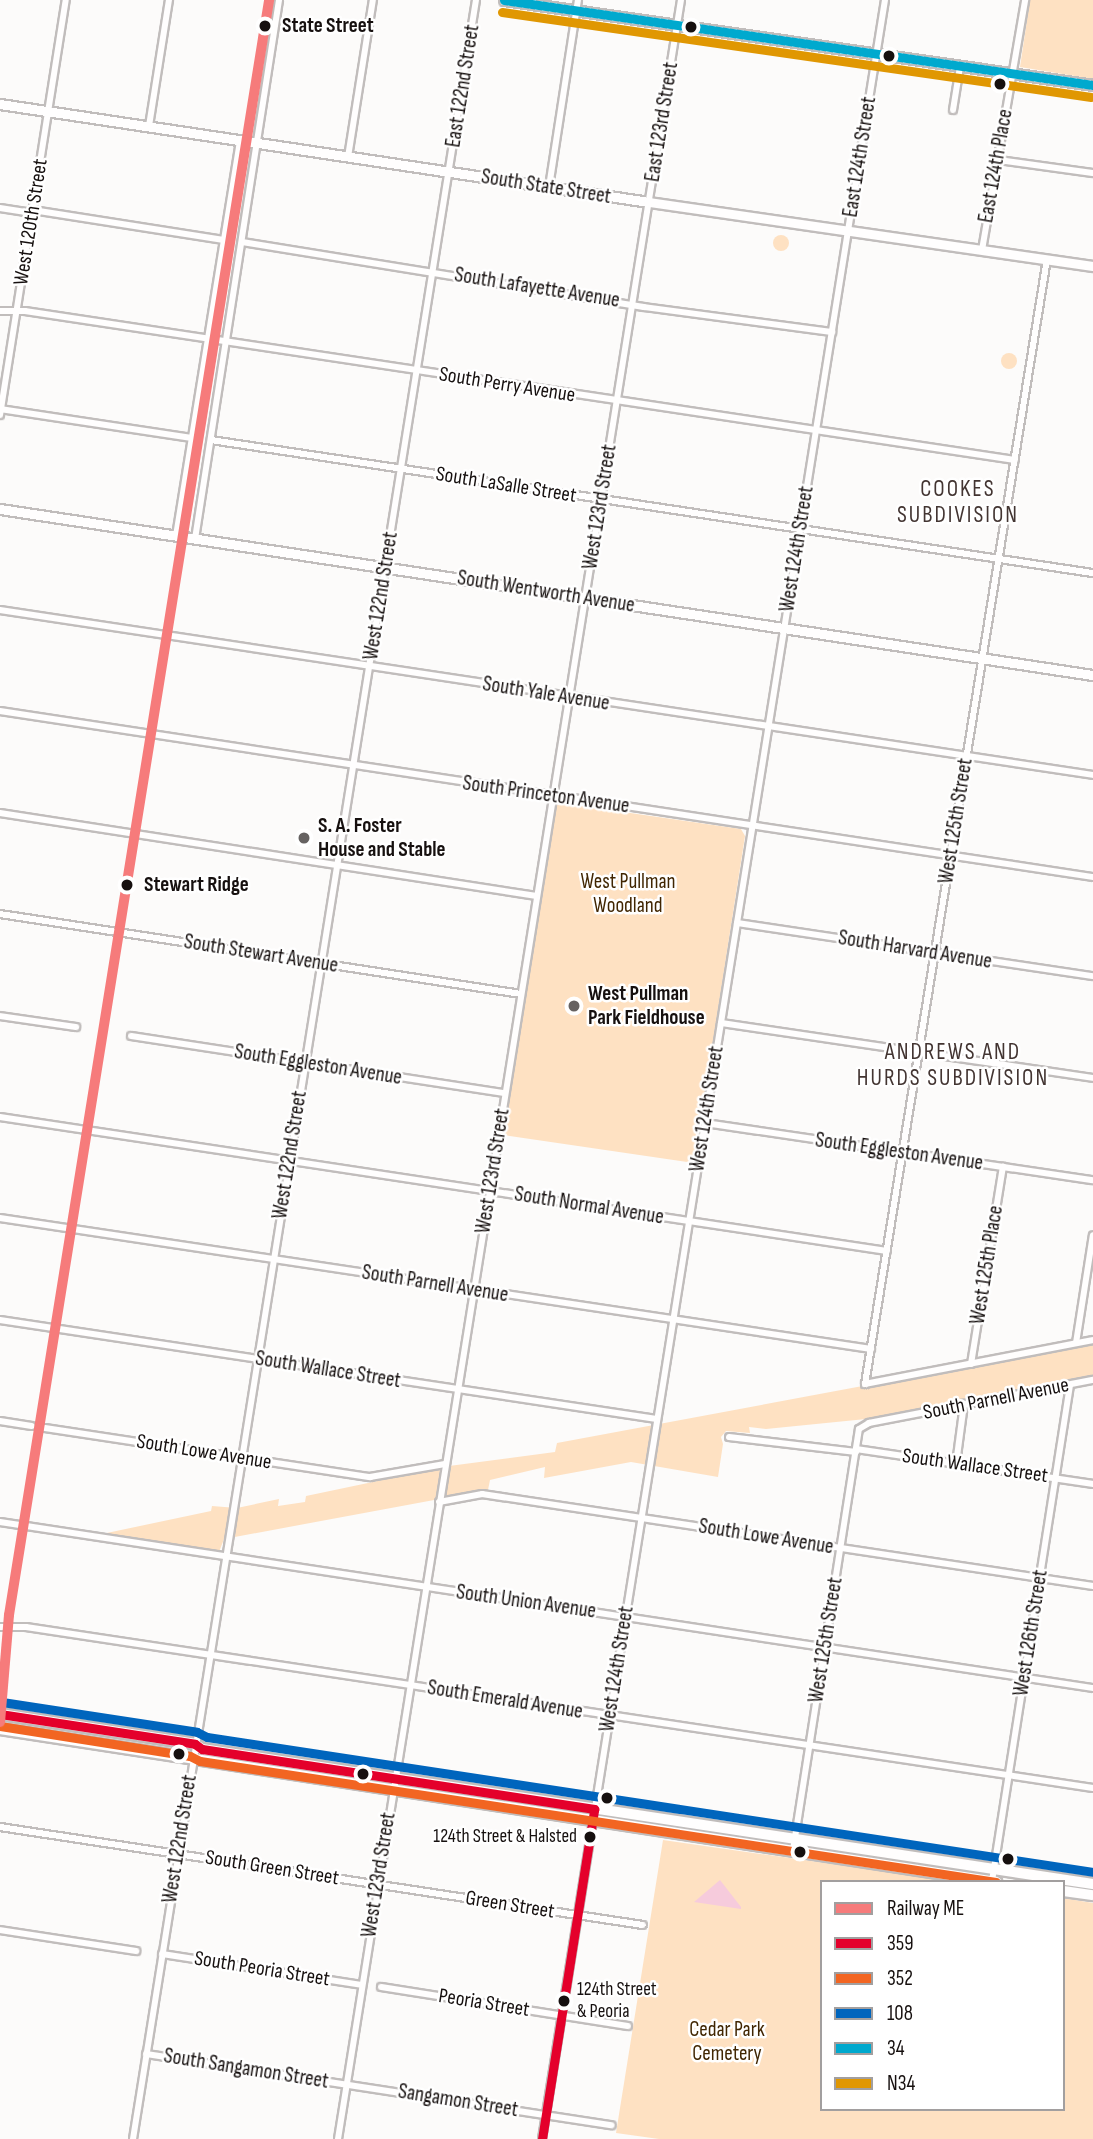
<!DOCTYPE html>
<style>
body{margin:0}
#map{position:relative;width:1093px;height:2139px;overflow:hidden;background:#fcfbfa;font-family:"Sofia Sans Condensed",sans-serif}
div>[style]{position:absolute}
.green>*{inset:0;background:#fee1c2}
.round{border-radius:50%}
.water>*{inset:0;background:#f6cbdc}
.roads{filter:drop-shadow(2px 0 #c1bdbc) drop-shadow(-2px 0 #c1bdbc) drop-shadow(0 2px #c1bdbc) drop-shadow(0 -2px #c1bdbc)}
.street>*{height:6px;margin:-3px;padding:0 3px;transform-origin:3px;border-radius:3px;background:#fffefe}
.secondary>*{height:9px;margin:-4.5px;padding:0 4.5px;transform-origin:4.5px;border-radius:4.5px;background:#fffefe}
.primary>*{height:10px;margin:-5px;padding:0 5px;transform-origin:5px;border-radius:5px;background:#fffefe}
.bus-1>*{height:9px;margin:-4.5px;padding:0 4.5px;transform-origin:4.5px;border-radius:4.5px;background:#e4002b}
.bus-2>*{height:9px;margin:-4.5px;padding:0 4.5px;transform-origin:4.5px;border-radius:4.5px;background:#f26522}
.bus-3>*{height:9px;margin:-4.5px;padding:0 4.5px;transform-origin:4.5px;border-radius:4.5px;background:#0065bd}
.bus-4>*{height:9px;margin:-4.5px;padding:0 4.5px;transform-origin:4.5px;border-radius:4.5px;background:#00a9ce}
.bus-5>*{height:9px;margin:-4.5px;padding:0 4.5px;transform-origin:4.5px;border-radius:4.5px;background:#e09702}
.rail-1>*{height:10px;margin:-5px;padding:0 5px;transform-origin:5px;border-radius:5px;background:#f67b7b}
.dots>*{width:19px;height:19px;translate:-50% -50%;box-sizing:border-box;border:4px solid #fff;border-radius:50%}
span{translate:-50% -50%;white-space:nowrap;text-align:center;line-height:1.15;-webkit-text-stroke:5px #fff;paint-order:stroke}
.bus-label{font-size:19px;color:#16100f}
.right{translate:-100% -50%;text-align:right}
.left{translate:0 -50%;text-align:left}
.stop-label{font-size:21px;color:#16100f;font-weight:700}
.street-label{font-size:21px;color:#16100f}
.poi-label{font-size:21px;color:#16100f;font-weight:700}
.park-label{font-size:21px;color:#412602}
.neighbourhood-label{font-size:23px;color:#433532;letter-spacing:2px}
.legend{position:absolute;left:820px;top:1880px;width:245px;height:231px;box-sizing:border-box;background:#fff;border:2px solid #a29f9f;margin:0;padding:9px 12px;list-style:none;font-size:21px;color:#16100f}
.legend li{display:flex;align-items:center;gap:14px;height:35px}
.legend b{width:35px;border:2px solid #a29f9f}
</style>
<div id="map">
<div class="green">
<div style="clip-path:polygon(1030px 0,1093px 0,1093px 79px,1020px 67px)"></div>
<div class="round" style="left:773px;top:235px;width:16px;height:16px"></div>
<div class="round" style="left:1001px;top:353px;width:16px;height:16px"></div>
<div style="clip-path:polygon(561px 803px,741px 829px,745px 836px,694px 1163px,503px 1135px,556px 806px)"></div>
<div style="clip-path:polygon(1093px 1343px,1093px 1375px,866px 1419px,766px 1429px,749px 1427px,750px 1433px,726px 1431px,721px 1437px,723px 1444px,718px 1477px,631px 1462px,544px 1478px,545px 1467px,490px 1480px,488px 1490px,224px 1539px,219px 1552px,102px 1534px,211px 1511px,212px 1506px,237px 1508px,279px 1499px,278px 1506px,305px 1502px,306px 1496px,449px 1466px,555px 1452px,557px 1443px)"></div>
<div style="clip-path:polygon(663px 1840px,958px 1882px,822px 1882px,822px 2109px,1063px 2109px,1063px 1898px,1093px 1903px,1093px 2139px,659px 2139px,616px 2133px)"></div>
</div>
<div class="water">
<div style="clip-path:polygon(720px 1880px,741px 1907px,741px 1909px,694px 1902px)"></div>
</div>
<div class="roads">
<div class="street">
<div style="left:953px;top:110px;width:44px;rotate:-80.8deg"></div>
<div style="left:149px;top:126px;width:128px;rotate:-81deg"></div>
<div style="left:348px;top:157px;width:159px;rotate:-81deg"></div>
<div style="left:998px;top:160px;width:96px;rotate:7.8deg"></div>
<div style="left:549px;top:187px;width:189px;rotate:-81.2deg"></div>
<div style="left:0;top:208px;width:26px;rotate:9deg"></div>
<div style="left:26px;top:212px;width:13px;rotate:-4deg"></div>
<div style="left:39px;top:211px;width:187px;rotate:8.9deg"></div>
<div style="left:242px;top:242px;width:407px;rotate:9.2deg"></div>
<div style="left:644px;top:307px;width:190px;rotate:7.6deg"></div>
<div style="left:982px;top:250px;width:254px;rotate:-80.2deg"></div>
<div style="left:1047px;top:259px;width:1140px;rotate:99.19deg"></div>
<div style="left:865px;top:1384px;width:232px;rotate:-10.9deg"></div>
<div style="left:0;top:311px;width:25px"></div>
<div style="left:25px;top:311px;width:1001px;rotate:8.56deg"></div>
<div style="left:0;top:409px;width:194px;rotate:8.6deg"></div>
<div style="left:0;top:415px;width:420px;rotate:-81deg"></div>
<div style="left:211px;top:440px;width:892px;rotate:8.58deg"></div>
<div style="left:176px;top:536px;width:401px;rotate:-80.8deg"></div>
<div style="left:195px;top:539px;width:546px;rotate:-81.14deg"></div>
<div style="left:0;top:610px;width:1105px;rotate:8.58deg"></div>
<div style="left:0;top:711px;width:1106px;rotate:8.64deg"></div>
<div style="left:0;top:813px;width:543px;rotate:8.79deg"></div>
<div style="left:0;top:914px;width:527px;rotate:8.73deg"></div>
<div style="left:737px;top:923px;width:360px;rotate:8.5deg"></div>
<div style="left:0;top:1016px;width:77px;rotate:8.2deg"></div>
<div style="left:721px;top:1023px;width:376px;rotate:8.4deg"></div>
<div style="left:131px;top:1036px;width:378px;rotate:8.7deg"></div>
<div style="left:0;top:1117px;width:897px;rotate:8.59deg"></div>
<div style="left:705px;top:1123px;width:392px;rotate:8.4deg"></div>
<div style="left:0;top:1218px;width:881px;rotate:8.55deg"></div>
<div style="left:0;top:1320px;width:664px;rotate:8.57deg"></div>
<div style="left:1076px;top:1343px;width:109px;rotate:-81.1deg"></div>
<div style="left:971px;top:1364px;width:200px;rotate:-80.8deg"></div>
<div style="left:0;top:1421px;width:32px;rotate:9deg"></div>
<div style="left:45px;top:1428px;width:329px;rotate:8.6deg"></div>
<div style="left:370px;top:1477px;width:76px;rotate:-9.8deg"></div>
<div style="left:729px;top:1437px;width:128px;rotate:6.7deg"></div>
<div style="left:856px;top:1449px;width:240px;rotate:8.4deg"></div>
<div style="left:956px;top:1464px;width:61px;rotate:-82.4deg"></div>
<div style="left:439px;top:1502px;width:44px;rotate:-10.5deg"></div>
<div style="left:482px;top:1494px;width:618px;rotate:8.56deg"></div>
<div style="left:0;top:1522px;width:1106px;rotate:8.64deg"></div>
<div style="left:0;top:1627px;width:26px"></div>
<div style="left:26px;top:1627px;width:1079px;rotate:8.58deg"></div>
<div style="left:0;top:1827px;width:650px;rotate:8.67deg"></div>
<div style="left:793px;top:1850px;width:426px;rotate:-81.1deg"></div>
<div style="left:859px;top:1429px;width:12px;rotate:-31deg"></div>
<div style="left:869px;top:1423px;width:228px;rotate:-10.9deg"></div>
<div style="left:992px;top:1881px;width:502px;rotate:-81.06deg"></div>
<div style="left:0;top:1930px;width:138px;rotate:8.8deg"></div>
<div style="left:162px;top:1954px;width:202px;rotate:8.8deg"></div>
<div style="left:381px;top:1987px;width:250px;rotate:9deg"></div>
<div style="left:146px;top:2054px;width:471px;rotate:8.7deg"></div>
<div style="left:133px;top:2139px;width:2166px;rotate:-80.89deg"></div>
<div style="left:338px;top:2139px;width:2166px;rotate:-80.89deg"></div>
<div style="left:542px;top:2139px;width:2166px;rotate:-80.89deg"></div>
</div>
<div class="secondary">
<div style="left:504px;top:0;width:595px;rotate:8.21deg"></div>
<div style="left:0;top:104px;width:656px;rotate:8.59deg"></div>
<div style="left:649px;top:202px;width:449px;rotate:8.2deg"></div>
<div style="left:0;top:509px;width:1106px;rotate:8.64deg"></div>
</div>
<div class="primary">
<div style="left:0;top:1714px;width:197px;rotate:8.7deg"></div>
<div style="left:195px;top:1744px;width:9px;rotate:36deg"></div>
<div style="left:202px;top:1749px;width:901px;rotate:8.62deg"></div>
<div style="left:0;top:1729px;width:1008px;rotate:8.73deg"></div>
<div style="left:1063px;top:1891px;width:30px;rotate:8deg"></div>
</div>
</div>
<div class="bus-1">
<div style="left:0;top:1714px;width:197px;rotate:8.7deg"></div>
<div style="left:195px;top:1744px;width:9px;rotate:36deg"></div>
<div style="left:202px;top:1749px;width:397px;rotate:8.7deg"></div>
<div style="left:542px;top:2139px;width:334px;rotate:-81deg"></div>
</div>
<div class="bus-2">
<div style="left:0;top:1726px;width:192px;rotate:9deg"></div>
<div style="left:190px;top:1756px;width:11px;rotate:27deg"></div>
<div style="left:200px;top:1761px;width:805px;rotate:8.64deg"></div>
</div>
<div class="bus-3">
<div style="left:2px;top:1702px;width:197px;rotate:8.7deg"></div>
<div style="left:197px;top:1732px;width:11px;rotate:27deg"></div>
<div style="left:207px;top:1737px;width:896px;rotate:8.66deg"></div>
</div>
<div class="bus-4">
<div style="left:504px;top:0;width:595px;rotate:8.21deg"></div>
</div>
<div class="bus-5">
<div style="left:502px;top:12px;width:595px;rotate:8.21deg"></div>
</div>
<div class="rail-1">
<div style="left:0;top:1722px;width:107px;rotate:-85.2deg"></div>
<div style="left:9px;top:1615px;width:1636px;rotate:-80.85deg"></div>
</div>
<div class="dots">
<div style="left:265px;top:26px;background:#16100f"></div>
<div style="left:691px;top:27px;background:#16100f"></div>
<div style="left:889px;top:56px;background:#16100f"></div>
<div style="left:1000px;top:84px;background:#16100f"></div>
<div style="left:304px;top:838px;background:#666261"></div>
<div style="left:127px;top:885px;background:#16100f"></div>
<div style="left:574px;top:1006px;background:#666261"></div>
<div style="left:179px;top:1754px;background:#16100f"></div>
<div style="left:363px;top:1774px;background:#16100f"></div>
<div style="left:607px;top:1798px;background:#16100f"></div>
<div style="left:590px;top:1837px;background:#16100f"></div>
<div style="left:800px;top:1852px;background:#16100f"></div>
<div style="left:1008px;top:1859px;background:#16100f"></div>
<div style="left:564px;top:2001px;background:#16100f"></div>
</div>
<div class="bus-label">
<span class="right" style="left:577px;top:1837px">124th Street &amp; Halsted</span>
<span class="left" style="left:577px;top:2001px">124th Street<br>&amp; Peoria</span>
</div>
<div class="stop-label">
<span class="left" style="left:282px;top:26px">State Street</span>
<span class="left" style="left:144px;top:885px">Stewart Ridge</span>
</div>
<div class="street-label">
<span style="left:463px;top:86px;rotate:-81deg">East 122nd Street</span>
<span style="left:662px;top:122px;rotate:-81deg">East 123rd Street</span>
<span style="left:860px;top:157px;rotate:-81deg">East 124th Street</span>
<span style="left:996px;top:166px;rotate:-80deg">East 124th Place</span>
<span style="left:546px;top:187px;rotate:9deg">South State Street</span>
<span style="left:31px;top:222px;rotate:-81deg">West 120th Street</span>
<span style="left:537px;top:288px;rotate:9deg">South Lafayette Avenue</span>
<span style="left:507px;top:385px;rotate:9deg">South Perry Avenue</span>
<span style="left:506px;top:485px;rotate:9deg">South LaSalle Street</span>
<span style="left:600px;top:507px;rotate:-81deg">West 123rd Street</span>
<span style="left:797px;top:549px;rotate:-81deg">West 124th Street</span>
<span style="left:546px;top:592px;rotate:9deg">South Wentworth Avenue</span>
<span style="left:381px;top:596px;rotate:-81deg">West 122nd Street</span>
<span style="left:546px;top:694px;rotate:9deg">South Yale Avenue</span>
<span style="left:546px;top:795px;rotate:8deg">South Princeton Avenue</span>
<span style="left:956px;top:821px;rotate:-81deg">West 125th Street</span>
<span style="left:915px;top:950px;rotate:9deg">South Harvard Avenue</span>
<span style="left:261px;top:954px;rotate:9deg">South Stewart Avenue</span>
<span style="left:318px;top:1065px;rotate:9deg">South Eggleston Avenue</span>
<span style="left:707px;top:1109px;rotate:-81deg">West 124th Street</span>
<span style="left:899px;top:1152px;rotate:8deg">South Eggleston Avenue</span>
<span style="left:290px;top:1155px;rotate:-81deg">West 122nd Street</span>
<span style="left:493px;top:1171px;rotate:-81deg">West 123rd Street</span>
<span style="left:589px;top:1206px;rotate:9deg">South Normal Avenue</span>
<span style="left:987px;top:1265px;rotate:-81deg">West 125th Place</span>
<span style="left:435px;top:1284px;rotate:9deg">South Parnell Avenue</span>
<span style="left:328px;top:1370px;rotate:9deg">South Wallace Street</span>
<span style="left:996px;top:1399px;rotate:-11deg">South Parnell Avenue</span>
<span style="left:204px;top:1452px;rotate:9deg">South Lowe Avenue</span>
<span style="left:975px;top:1466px;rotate:8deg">South Wallace Street</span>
<span style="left:766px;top:1537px;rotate:9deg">South Lowe Avenue</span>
<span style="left:526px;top:1602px;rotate:8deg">South Union Avenue</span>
<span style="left:1031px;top:1633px;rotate:-81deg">West 126th Street</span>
<span style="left:826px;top:1640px;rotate:-81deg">West 125th Street</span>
<span style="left:617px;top:1669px;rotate:-81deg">West 124th Street</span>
<span style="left:505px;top:1700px;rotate:9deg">South Emerald Avenue</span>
<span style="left:180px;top:1839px;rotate:-81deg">West 122nd Street</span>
<span style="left:272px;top:1868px;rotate:9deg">South Green Street</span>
<span style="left:379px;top:1875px;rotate:-81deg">West 123rd Street</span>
<span style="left:510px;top:1905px;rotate:9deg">Green Street</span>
<span style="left:262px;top:1969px;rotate:9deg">South Peoria Street</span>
<span style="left:484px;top:2003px;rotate:9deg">Peoria Street</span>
<span style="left:246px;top:2069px;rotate:9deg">South Sangamon Street</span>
<span style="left:458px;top:2101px;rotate:9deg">Sangamon Street</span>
</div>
<div class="poi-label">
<span class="left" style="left:318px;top:838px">S. A. Foster<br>House and Stable</span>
<span class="left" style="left:588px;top:1006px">West Pullman<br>Park Fieldhouse</span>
</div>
<div class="park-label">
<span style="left:628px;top:894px">West Pullman<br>Woodland</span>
<span style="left:727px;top:2042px">Cedar Park<br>Cemetery</span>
</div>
<div class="neighbourhood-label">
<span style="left:958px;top:502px">COOKES<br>SUBDIVISION</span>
<span style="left:953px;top:1065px">ANDREWS AND<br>HURDS SUBDIVISION</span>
</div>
<ul class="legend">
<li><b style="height:9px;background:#f67b7b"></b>Railway ME</li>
<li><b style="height:9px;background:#e4002b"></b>359</li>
<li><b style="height:9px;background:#f26522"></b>352</li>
<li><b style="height:9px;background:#0065bd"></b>108</li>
<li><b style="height:9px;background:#00a9ce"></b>34</li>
<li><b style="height:9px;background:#e09702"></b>N34</li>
</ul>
</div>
